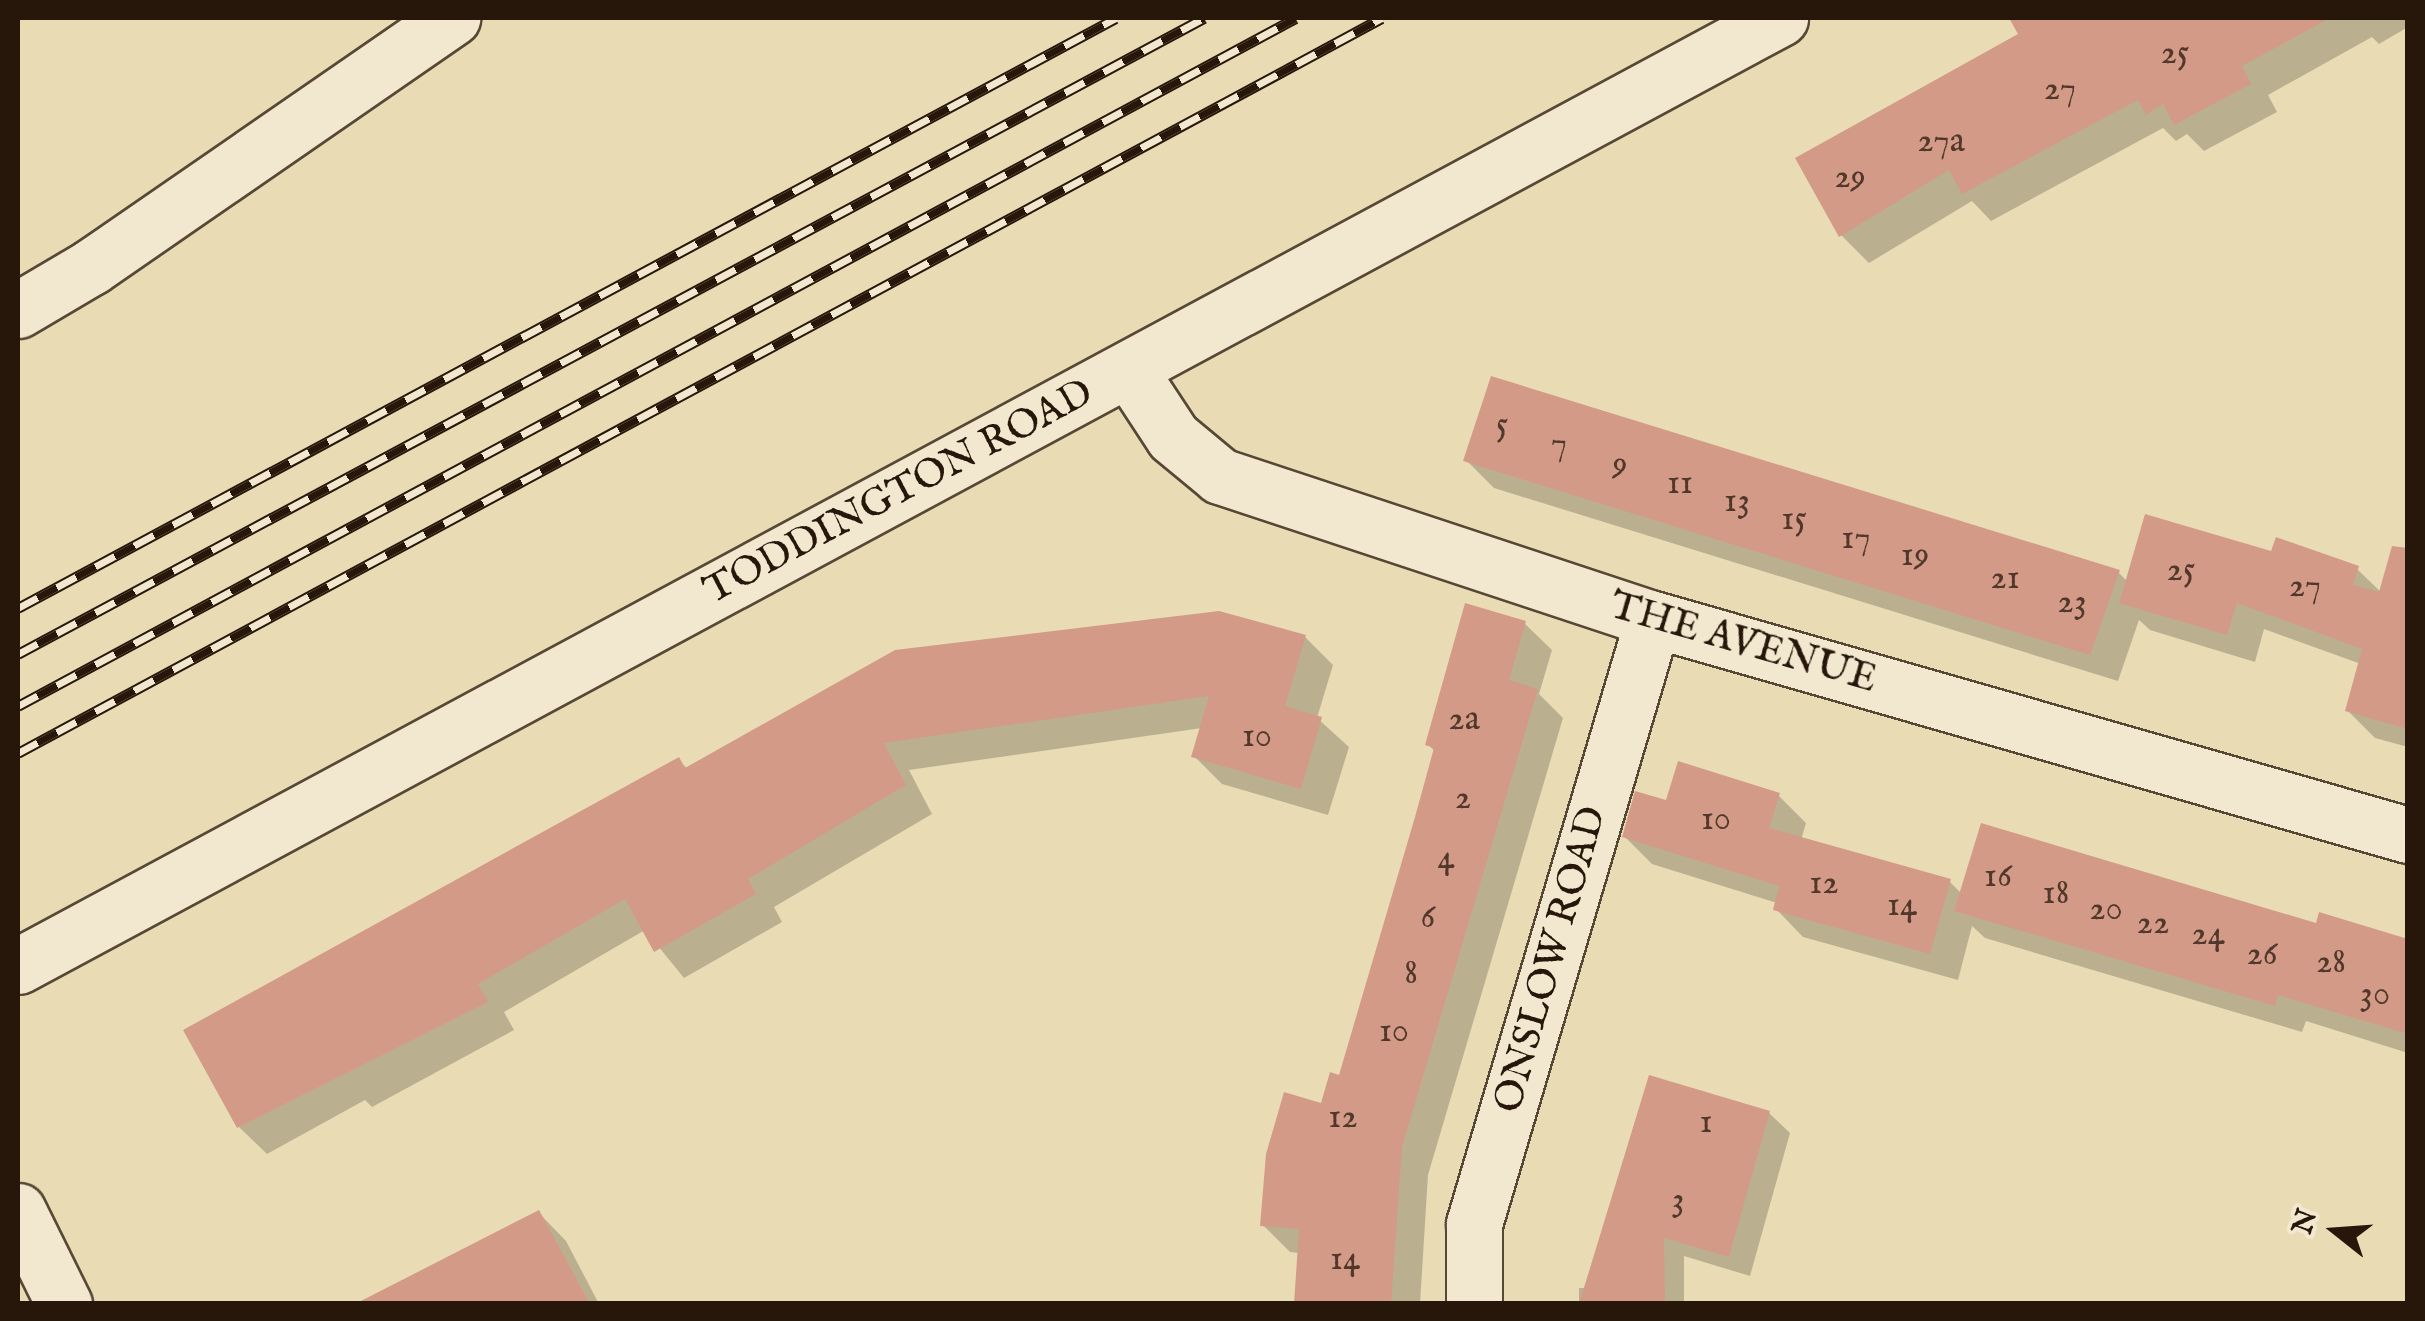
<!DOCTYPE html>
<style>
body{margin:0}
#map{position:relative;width:2425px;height:1321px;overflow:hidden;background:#e9dcb5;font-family:"IM FELL English",serif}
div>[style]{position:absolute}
.shadow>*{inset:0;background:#0003}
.building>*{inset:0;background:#d39a88}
.roads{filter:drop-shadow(2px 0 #574835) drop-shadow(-2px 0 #574835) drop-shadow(0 2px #574835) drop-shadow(0 -2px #574835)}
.street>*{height:55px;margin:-27.5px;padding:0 27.5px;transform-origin:27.5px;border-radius:27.5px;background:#f1e8cf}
.secondary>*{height:55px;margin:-27.5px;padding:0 27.5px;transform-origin:27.5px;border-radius:27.5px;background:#f1e8cf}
.rail>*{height:11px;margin-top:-5.5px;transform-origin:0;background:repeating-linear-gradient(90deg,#f1e8cf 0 22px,#26170a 0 44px);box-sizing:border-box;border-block:2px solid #26170a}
span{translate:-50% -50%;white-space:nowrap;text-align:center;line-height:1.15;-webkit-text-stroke:10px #f1e8cf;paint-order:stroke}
.number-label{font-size:35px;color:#51382a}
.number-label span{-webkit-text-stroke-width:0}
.street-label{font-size:40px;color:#26170a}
.frame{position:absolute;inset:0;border:20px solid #26170a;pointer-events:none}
.north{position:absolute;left:2285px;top:1181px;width:100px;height:100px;-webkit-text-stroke:8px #f1e8cf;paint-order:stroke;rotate:287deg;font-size:28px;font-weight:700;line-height:40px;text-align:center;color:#26170a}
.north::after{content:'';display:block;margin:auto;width:35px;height:45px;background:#26170a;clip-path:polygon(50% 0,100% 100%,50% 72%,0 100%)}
</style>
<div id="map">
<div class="shadow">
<div style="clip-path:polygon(2047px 18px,2073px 18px,2089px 33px,2118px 18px,2408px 18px,2408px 27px,2379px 44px,2372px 37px,2268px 95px,2277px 112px,2204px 151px,2187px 134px,2176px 141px,2163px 128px,1991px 221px,1972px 201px,1869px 263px,1841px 235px,1798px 159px)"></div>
<div style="clip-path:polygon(1466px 460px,2118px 572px,2128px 582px,2273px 554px,2357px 569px,2385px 596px,2408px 602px,2408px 747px,2375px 738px,2347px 710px,2361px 664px,2264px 629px,2255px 662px,2150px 630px,2139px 620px,2118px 681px,1494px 488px)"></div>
<div style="clip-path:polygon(1524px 623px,1552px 650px,1539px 694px,1563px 718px,1428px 1175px,1420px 1304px,1297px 1304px,1300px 1253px,1290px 1252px,1263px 1225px,1341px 1078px,1435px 752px,1428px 744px)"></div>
<div style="clip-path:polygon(1305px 637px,1333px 665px,1317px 718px,1349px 747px,1328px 815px,1222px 784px,1194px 756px,1202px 728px,909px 770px,932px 814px,774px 907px,782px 922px,684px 978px,645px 930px,504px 1012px,514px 1030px,372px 1107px,365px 1100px,267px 1154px,239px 1127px,678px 760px,688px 769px)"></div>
<div style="clip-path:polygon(1778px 795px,1806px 823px,1801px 840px,1949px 881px,1962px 894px,2317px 926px,2408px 941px,2408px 1053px,2306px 1021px,2302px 1032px,1985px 938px,1972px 926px,1958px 980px,1803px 937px,1776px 909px,1777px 903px,1652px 864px,1624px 836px,1668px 803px)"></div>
<div style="clip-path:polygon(1769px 1113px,1790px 1133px,1750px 1276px,1684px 1256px,1684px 1304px,1579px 1304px,1579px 1288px,1587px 1288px)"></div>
<div style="clip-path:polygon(539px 1213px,566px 1241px,599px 1304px,389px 1304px)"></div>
</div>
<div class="building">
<div style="clip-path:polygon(2009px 18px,2330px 18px,2242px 66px,2251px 84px,2174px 125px,2163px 104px,2146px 115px,2138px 100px,1962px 194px,1949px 170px,1839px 237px,1795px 158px,2018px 34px)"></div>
<div style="clip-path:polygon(1491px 376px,2120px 570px,2090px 655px,1463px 461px)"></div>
<div style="clip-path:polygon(2145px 514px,2271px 551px,2276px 537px,2359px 566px,2353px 585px,2379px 592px,2392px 546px,2408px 548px,2408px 729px,2345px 711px,2362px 649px,2237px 603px,2227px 635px,2119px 603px)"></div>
<div style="clip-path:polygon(1465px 603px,1526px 621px,1509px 680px,1538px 689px,1402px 1147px,1391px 1304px,1294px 1304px,1299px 1229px,1260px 1226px,1266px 1154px,1284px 1092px,1321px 1103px,1330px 1072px,1339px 1075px,1415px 817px,1434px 748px,1425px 745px)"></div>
<div style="clip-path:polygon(1219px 611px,1306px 635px,1285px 706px,1322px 717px,1301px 789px,1191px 757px,1209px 696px,884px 743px,906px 785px,748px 879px,756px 894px,654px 952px,625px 899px,478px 984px,488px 1002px,237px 1128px,183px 1030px,679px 757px,685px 768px,895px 650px)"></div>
<div style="clip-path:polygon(1678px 761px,1780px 793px,1769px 828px,1951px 879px,1930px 954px,1773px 910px,1779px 886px,1622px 837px,1635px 791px,1666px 800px)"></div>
<div style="clip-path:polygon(1981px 823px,2316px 923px,2319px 912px,2408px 939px,2408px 1034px,2278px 995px,2275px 1006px,1954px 911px)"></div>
<div style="clip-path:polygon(1649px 1075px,1770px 1111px,1729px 1257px,1664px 1238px,1665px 1304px,1579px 1304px)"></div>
<div style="clip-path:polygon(539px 1210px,590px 1304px,355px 1304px)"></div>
</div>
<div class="roads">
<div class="street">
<div style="left:1129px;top:370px;width:80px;rotate:56.7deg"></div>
<div style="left:1173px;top:437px;width:61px;rotate:39.7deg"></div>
<div style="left:1220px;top:476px;width:456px;rotate:18.3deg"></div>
<div style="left:1653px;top:619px;width:785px;rotate:15.97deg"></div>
<div style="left:18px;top:1211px;width:104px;rotate:63.7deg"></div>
<div style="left:1474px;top:1304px;width:80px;rotate:-90deg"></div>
<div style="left:1474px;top:1224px;width:631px;rotate:-73.52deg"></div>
</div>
<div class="secondary">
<div style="left:18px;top:310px;width:85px;rotate:-30.5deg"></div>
<div style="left:91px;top:267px;width:439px;rotate:-34.6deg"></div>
<div style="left:18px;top:966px;width:2001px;rotate:-28.28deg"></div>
</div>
</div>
<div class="rail">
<div style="left:18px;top:608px;width:1246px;rotate:-28.25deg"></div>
<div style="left:18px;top:654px;width:1346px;rotate:-28.2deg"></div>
<div style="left:18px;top:706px;width:1451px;rotate:-28.3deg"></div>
<div style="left:18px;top:753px;width:1549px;rotate:-28.32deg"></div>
</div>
<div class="number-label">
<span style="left:2175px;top:54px">25</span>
<span style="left:2060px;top:90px">27</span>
<span style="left:1941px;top:142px">27a</span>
<span style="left:1850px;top:178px">29</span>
<span style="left:1502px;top:426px">5</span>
<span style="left:1559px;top:445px">7</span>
<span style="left:1620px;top:465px">9</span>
<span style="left:1680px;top:484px">11</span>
<span style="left:1737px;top:502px">13</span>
<span style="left:1794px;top:520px">15</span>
<span style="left:1856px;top:539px">17</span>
<span style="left:1915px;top:556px">19</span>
<span style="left:2181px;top:571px">25</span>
<span style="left:2005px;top:579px">21</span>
<span style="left:2305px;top:587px">27</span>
<span style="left:2072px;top:603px">23</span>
<span style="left:1464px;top:720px">2a</span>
<span style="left:1257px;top:737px">10</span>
<span style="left:1463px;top:799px">2</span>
<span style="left:1716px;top:820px">10</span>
<span style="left:1446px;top:859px">4</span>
<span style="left:1998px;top:877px">16</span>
<span style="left:1824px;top:884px">12</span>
<span style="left:2056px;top:894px">18</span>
<span style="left:1902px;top:906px">14</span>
<span style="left:2106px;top:910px">20</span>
<span style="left:1428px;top:918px">6</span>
<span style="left:2153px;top:924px">22</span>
<span style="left:2208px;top:935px">24</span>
<span style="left:2262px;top:955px">26</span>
<span style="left:2331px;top:963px">28</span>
<span style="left:1411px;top:974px">8</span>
<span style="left:2375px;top:995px">30</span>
<span style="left:1394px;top:1032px">10</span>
<span style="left:1343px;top:1118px">12</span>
<span style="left:1706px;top:1123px">1</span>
<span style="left:1678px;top:1201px">3</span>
<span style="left:1345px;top:1260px">14</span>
</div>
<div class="street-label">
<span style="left:899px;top:493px;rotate:-28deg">TODDINGTON ROAD</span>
<span style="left:1743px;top:644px;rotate:16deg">THE AVENUE</span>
<span style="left:1552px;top:960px;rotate:-74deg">ONSLOW ROAD</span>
</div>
<div class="frame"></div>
<div class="north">N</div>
</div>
